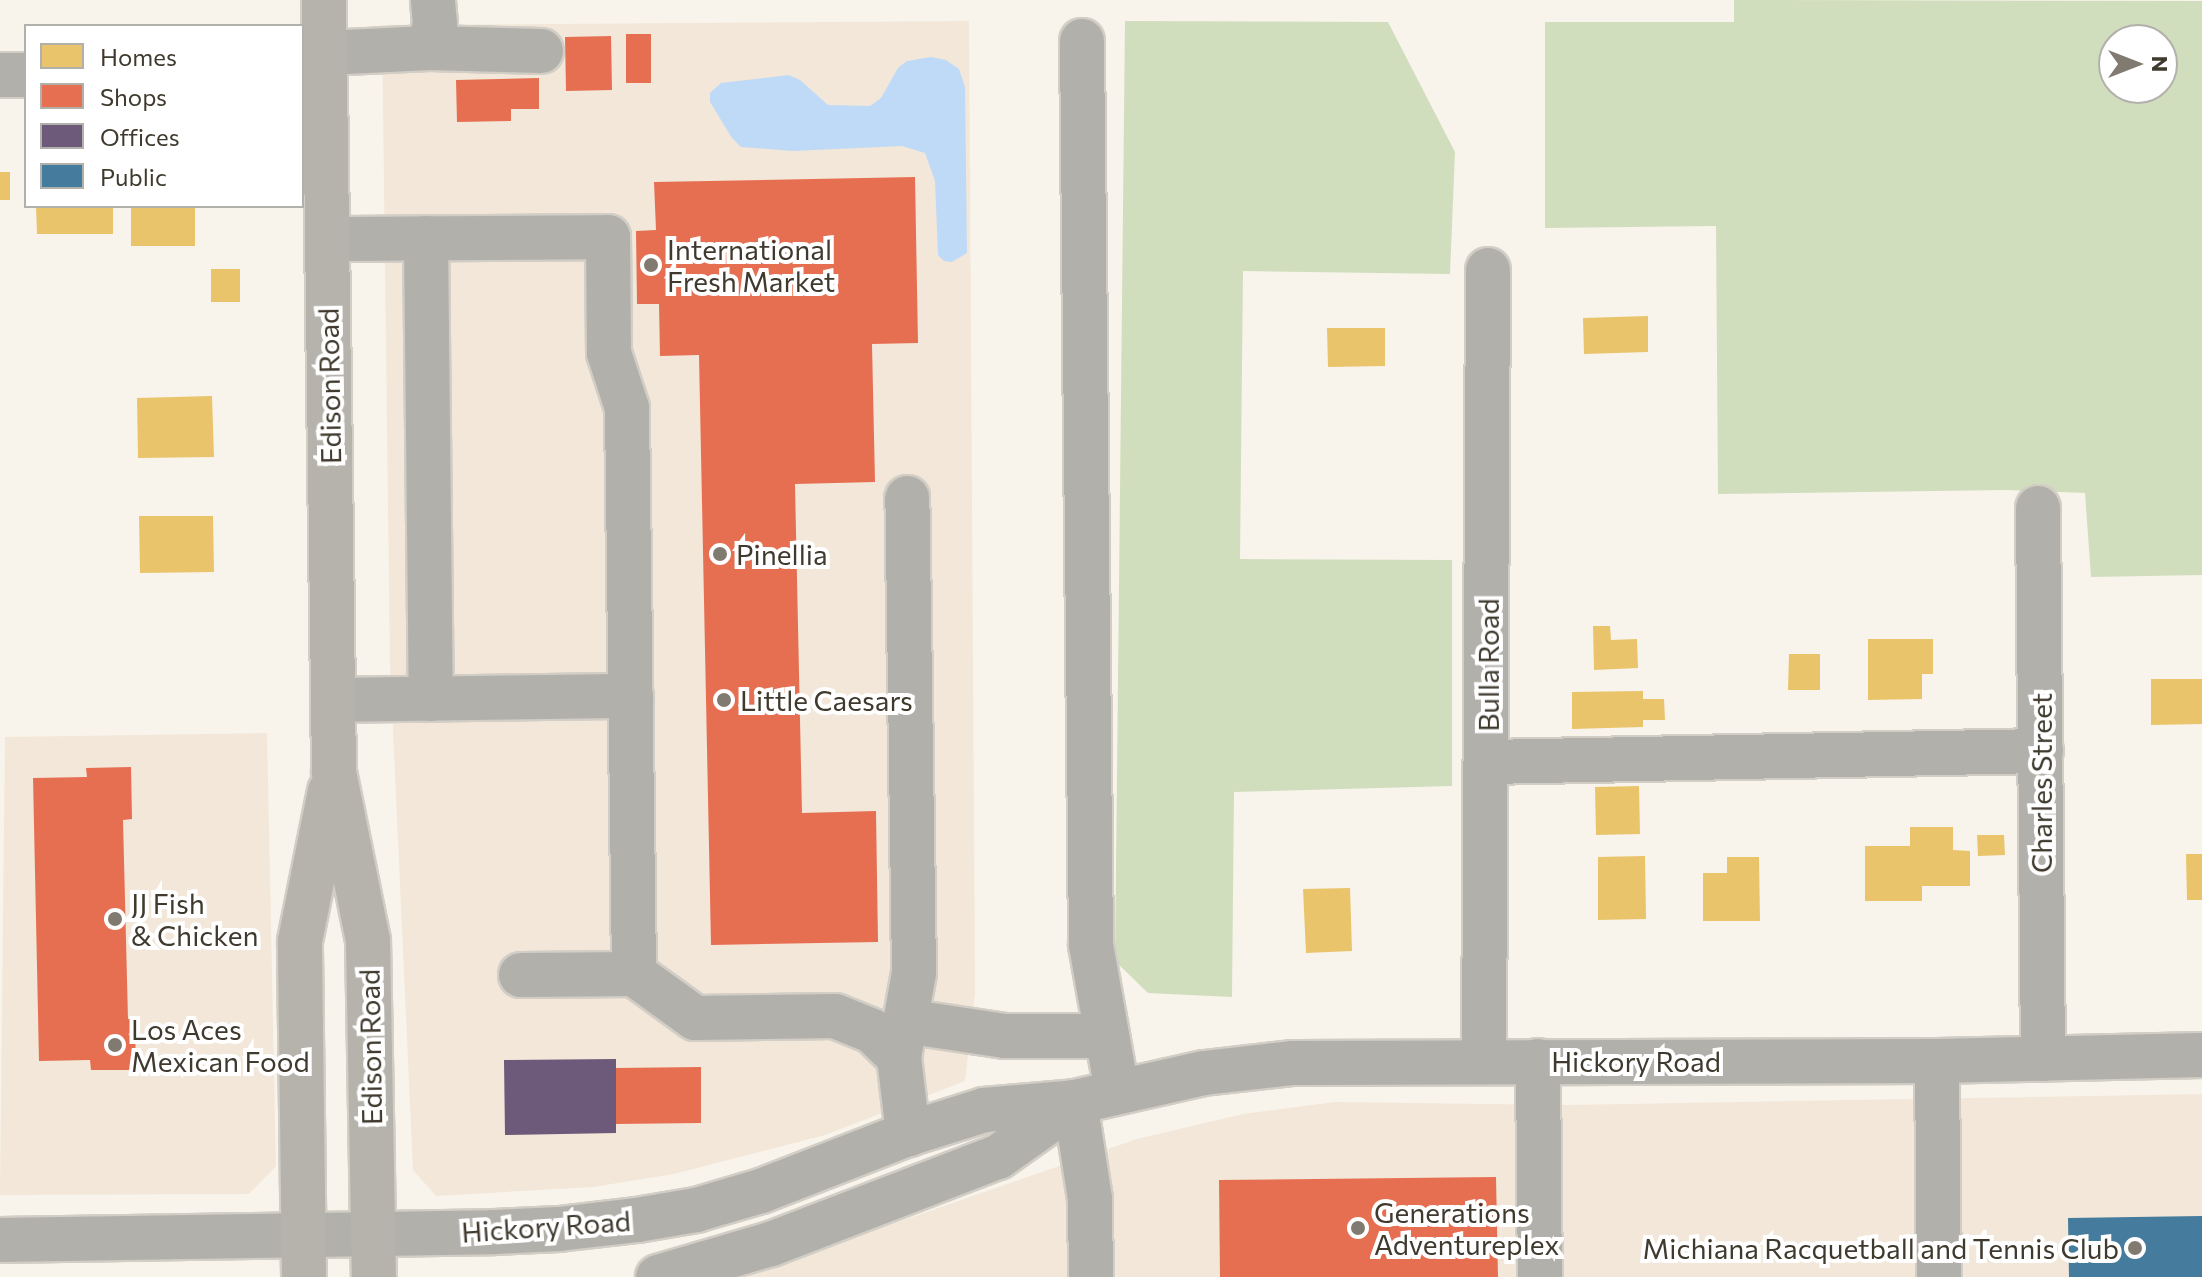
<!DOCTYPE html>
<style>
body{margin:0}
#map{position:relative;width:2202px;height:1277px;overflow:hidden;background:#f8f4eb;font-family:Commissioner,sans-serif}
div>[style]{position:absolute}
.commercial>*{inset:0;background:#f2e7d9}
.forest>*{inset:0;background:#d1debd}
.water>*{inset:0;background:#bfdaf7}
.homes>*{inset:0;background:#e9c46a}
.shops>*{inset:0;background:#e76f51}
.offices>*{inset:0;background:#6d597a}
.public>*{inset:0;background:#457b9d}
.roads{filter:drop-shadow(2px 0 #d2cec6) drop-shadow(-2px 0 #d2cec6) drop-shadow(0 2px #d2cec6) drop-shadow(0 -2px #d2cec6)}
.minor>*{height:44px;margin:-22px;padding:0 22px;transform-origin:22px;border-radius:22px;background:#b2b0ab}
.major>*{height:44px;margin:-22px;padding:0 22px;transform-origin:22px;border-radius:22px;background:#b5b3ab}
.dots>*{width:22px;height:22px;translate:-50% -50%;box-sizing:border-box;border:4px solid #fff;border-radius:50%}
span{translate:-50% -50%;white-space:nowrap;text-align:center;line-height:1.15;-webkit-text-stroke:8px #fff;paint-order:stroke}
.poi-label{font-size:28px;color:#3f392e}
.left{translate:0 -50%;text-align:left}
.right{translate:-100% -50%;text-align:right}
.street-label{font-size:28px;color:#3f392e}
.legend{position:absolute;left:24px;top:24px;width:280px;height:184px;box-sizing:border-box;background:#fff;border:2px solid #b2b0ab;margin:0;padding:10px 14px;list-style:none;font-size:24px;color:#3f392e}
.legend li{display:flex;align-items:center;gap:16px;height:40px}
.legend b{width:40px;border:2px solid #b2b0ab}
.north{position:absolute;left:2098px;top:24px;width:80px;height:80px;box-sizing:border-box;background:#fff;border:2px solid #b2b0ab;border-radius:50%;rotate:90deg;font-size:22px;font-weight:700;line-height:32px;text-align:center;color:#3f392e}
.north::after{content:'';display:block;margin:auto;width:28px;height:36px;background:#807a70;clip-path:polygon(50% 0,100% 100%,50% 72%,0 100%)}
</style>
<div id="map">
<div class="commercial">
<div style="clip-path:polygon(969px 21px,975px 992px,965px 1081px,825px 1135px,674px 1174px,593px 1187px,436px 1196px,413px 1170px,390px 663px,382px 25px)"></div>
<div style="clip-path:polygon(267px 733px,276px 1166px,249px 1194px,0 1195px,5px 737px)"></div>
<div style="clip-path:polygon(2202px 1094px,2202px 1277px,740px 1277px,1137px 1139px,1243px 1114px,1335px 1102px,1569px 1105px)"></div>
</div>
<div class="forest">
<div style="clip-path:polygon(evenodd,1734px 0,2202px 1px,2202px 575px,2091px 577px,2085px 493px,2005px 490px,1718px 494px,1716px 226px,1545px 228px,1545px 22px,1734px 22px,1734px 0,2114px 40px,2162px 40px,2162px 88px,2114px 88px,2114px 40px)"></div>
<div style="clip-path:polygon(1125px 21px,1388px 22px,1455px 152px,1450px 274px,1243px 271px,1240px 559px,1452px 560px,1452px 786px,1234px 792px,1232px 997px,1148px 993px,1115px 961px)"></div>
</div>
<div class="water">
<div style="clip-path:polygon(931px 57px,946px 60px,959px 69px,965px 87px,967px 253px,952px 262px,944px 261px,938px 255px,935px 181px,925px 153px,902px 146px,793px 151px,741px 147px,732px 138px,710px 102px,710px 93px,721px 83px,789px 75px,800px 80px,828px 105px,870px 106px,881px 98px,898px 68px,907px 61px)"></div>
</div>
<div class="homes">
<div style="clip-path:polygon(0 172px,10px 172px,10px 200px,0 200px)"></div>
<div style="clip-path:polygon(36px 206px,113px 206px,113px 234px,37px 234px)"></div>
<div style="clip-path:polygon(131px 206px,195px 206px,195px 246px,131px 246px)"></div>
<div style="clip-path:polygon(211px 269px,240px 269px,240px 302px,211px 302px)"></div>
<div style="clip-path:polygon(1648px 316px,1648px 352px,1584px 354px,1583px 318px)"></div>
<div style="clip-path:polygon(1327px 328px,1385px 328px,1385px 366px,1328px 367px)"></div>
<div style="clip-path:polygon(212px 396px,214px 457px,138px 458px,137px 398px)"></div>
<div style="clip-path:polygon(139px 516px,213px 516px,214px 572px,140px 573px)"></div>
<div style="clip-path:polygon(1593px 626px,1610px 626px,1611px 640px,1637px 639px,1638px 668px,1594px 670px)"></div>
<div style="clip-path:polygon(1868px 639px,1933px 639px,1933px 674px,1922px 674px,1922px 699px,1868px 700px)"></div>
<div style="clip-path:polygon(1789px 654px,1820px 654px,1820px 690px,1788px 690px)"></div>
<div style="clip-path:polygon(2151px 679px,2202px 679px,2202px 724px,2151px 725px)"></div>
<div style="clip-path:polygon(1643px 691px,1643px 699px,1664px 699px,1665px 720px,1643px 720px,1643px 727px,1572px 729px,1572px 692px)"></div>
<div style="clip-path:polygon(1639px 786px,1640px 834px,1596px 835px,1595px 787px)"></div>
<div style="clip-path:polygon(1910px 827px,1953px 827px,1953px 850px,1970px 851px,1970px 886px,1922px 886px,1922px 901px,1865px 901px,1865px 846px,1910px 846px)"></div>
<div style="clip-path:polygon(1977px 835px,2004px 835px,2005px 855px,1978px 856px)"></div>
<div style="clip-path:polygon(2186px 854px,2202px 854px,2202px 900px,2187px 900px)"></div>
<div style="clip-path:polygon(1645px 856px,1646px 919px,1598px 920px,1598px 857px)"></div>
<div style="clip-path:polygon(1727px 857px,1759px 857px,1760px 921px,1703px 921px,1703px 873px,1727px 873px)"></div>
<div style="clip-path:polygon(1350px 888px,1352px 951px,1306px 953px,1303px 889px)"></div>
</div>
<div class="shops">
<div style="clip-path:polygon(626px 34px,651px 34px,651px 83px,626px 83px)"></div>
<div style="clip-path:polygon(611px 36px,612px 90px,566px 91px,565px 37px)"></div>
<div style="clip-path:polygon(539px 78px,539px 109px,511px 109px,511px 121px,457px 122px,456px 80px)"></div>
<div style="clip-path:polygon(915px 177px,918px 343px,872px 344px,875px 482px,795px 484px,802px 813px,876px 811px,878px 942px,711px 945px,699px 355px,660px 356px,659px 304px,637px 304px,636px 231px,656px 230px,654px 182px)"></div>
<div style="clip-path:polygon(131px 767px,132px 819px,123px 820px,128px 1019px,135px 1019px,136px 1070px,91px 1070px,90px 1060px,39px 1061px,33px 778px,87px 777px,86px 768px)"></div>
<div style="clip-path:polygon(701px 1067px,701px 1123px,616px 1124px,616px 1068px)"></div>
<div style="clip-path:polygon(1496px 1177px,1498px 1277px,1220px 1277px,1219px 1180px)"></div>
</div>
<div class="offices">
<div style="clip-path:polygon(616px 1059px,616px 1133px,505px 1135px,504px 1060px)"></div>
</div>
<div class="public">
<div style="clip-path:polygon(2202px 1216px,2202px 1277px,2069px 1277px,2068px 1218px)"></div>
</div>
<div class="roads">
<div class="minor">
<div style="left:1082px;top:41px;width:904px;rotate:89.43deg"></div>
<div style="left:1091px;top:945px;width:148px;rotate:79.9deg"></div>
<div style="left:429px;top:48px;width:112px;rotate:1.5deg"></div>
<div style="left:325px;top:53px;width:104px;rotate:-2.8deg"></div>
<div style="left:429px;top:48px;width:25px;rotate:-76deg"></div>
<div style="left:435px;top:24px;width:24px;rotate:-95deg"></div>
<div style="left:0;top:75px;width:26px"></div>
<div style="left:426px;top:238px;width:461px;rotate:89.4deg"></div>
<div style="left:328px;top:239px;width:280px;rotate:-0.4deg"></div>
<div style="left:608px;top:237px;width:116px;rotate:89.5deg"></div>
<div style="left:609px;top:353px;width:58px;rotate:71.9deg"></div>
<div style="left:627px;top:408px;width:566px;rotate:89.29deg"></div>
<div style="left:634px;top:974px;width:75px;rotate:35.8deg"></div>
<div style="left:695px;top:1018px;width:140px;rotate:-0.8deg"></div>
<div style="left:835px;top:1016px;width:40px;rotate:22deg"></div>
<div style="left:872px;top:1031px;width:37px;rotate:44deg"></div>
<div style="left:899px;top:1057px;width:78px;rotate:83.3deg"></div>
<div style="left:2038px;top:508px;width:551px;rotate:89.48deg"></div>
<div style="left:333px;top:700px;width:298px;rotate:-0.8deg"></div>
<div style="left:1488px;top:762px;width:553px;rotate:-1.14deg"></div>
<div style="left:521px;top:975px;width:113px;rotate:-0.5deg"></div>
<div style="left:905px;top:1021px;width:101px;rotate:8.5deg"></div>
<div style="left:1005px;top:1036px;width:102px"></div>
<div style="left:899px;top:1057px;width:85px;rotate:-79.9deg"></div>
<div style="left:914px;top:973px;width:475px;rotate:-90.8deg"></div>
<div style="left:1484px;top:1061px;width:791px;rotate:-89.71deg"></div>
<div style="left:1538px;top:1061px;width:216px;rotate:89.5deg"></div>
<div style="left:1937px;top:1061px;width:216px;rotate:89.5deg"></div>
<div style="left:1075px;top:1102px;width:98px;rotate:81.2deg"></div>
<div style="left:1090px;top:1199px;width:78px;rotate:89.3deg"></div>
<div style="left:0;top:1240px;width:494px;rotate:-0.9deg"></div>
<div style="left:494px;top:1232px;width:65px;rotate:-2.6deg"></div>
<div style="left:559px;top:1229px;width:79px;rotate:-6.6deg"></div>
<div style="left:637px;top:1220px;width:60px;rotate:-9.6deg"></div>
<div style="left:696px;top:1210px;width:68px;rotate:-16.3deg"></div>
<div style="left:761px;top:1191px;width:158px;rotate:-21.2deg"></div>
<div style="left:908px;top:1134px;width:80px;rotate:-17.5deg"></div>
<div style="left:984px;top:1110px;width:91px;rotate:-5deg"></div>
<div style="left:1075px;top:1102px;width:132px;rotate:-12.7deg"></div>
<div style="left:1204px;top:1073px;width:90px;rotate:-6.4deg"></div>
<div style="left:1293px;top:1063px;width:644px;rotate:-0.18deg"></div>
<div style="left:1937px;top:1061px;width:265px;rotate:-1.3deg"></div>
<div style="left:658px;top:1277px;width:118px;rotate:-16.3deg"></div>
<div style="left:771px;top:1244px;width:243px;rotate:-21deg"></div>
<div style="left:998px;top:1157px;width:92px;rotate:-35.2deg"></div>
</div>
<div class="major">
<div style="left:324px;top:0;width:772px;rotate:89.26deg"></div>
<div style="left:334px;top:772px;width:171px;rotate:78.6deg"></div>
<div style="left:368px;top:940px;width:337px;rotate:89deg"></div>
<div style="left:304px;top:1277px;width:336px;rotate:-90.7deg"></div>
<div style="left:300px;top:941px;width:153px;rotate:-78.7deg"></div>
</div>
</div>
<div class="dots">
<div style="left:651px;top:265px;background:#807a70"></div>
<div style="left:720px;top:554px;background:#807a70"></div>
<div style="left:724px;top:700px;background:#807a70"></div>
<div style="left:115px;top:919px;background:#807a70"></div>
<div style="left:115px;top:1045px;background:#807a70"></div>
<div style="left:1358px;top:1228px;background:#807a70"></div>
<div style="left:2135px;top:1248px;background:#807a70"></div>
</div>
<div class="poi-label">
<span class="left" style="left:667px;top:265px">International<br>Fresh Market</span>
<span class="left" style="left:736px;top:554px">Pinellia</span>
<span class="left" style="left:740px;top:700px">Little Caesars</span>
<span class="left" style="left:131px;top:919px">JJ Fish<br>&amp; Chicken</span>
<span class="left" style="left:131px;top:1045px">Los Aces<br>Mexican Food</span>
<span class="left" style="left:1374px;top:1228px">Generations<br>Adventureplex</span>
<span class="right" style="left:2119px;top:1248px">Michiana Racquetball and Tennis Club</span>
</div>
<div class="street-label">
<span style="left:329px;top:386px;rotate:-91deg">Edison Road</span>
<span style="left:1488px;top:665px;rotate:-90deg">Bulla Road</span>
<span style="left:2041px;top:783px;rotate:-90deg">Charles Street</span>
<span style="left:370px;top:1047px;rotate:-91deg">Edison Road</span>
<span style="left:1636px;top:1061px">Hickory Road</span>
<span style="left:546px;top:1226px;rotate:-4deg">Hickory Road</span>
</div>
<ul class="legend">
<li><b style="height:22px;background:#e9c46a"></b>Homes</li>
<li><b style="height:22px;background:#e76f51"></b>Shops</li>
<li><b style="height:22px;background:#6d597a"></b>Offices</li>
<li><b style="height:22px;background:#457b9d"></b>Public</li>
</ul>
<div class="north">N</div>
</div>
